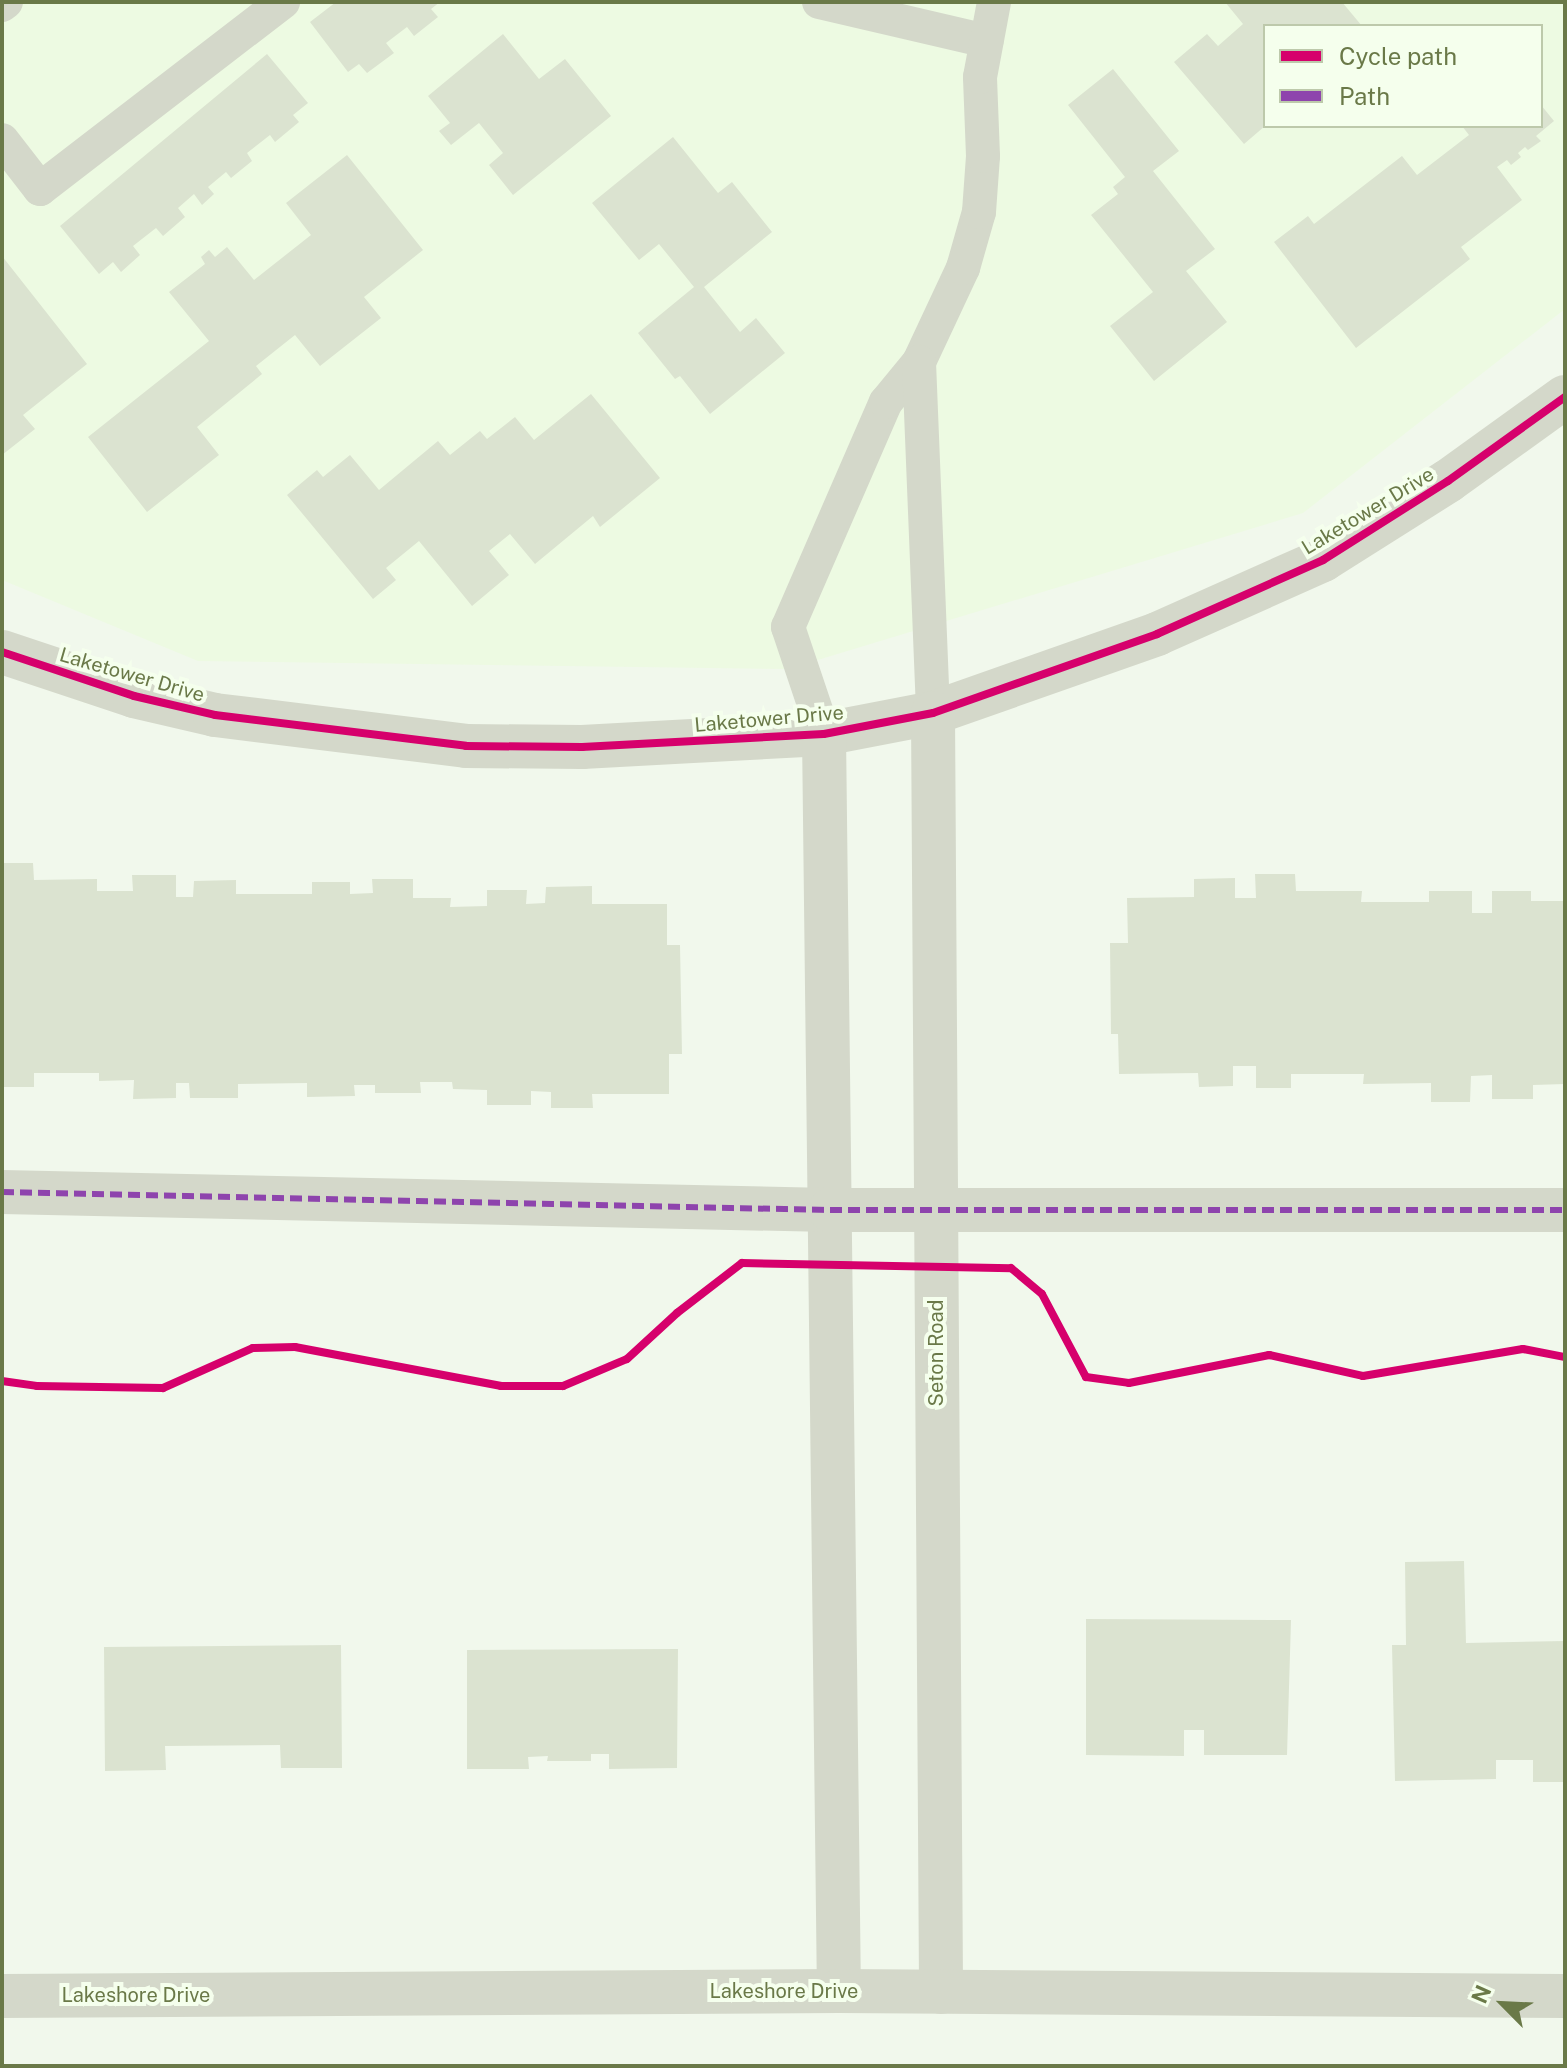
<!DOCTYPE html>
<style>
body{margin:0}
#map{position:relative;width:1567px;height:2068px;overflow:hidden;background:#f1f8ec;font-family:"Public Sans",sans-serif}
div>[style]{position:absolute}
.residential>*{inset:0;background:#edfae2}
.building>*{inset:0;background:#dbe3d0}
.lane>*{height:34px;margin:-17px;padding:0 17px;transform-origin:17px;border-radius:17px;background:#d4d8ca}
.street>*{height:44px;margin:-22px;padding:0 22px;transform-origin:22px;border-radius:22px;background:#d4d8ca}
.quiet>*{height:6px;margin-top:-3px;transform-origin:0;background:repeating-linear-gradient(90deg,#8e44ad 0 12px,transparent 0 18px)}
.cycleway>*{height:8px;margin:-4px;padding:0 4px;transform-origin:4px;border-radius:4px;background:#d6006c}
span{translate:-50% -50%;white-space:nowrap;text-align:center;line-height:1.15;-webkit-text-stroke:8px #f5ffed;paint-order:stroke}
.street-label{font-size:20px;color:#6a7948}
.frame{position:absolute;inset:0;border:4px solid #6a7948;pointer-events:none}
.legend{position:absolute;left:1263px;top:24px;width:280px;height:104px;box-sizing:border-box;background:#f5ffed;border:2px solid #bdc9ab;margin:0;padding:10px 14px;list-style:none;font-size:24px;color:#6a7948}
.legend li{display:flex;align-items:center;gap:16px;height:40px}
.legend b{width:40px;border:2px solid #bdc9ab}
.north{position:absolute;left:1463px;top:1964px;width:80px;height:80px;-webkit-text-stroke:6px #f5ffed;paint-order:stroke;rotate:294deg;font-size:22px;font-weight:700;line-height:32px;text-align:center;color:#6a7948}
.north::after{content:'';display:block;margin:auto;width:28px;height:36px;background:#6a7948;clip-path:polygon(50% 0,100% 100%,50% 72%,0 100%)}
</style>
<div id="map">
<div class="residential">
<div style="clip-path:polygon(evenodd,2px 2px,1565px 2px,1565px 309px,1303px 513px,788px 669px,198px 661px,2px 580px,2px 2px,1265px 26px,1541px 26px,1541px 126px,1265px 126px,1265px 26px)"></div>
</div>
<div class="building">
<div style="clip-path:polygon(336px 2px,440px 2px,431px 9px,438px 17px,414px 36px,407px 27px,386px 43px,394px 53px,367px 73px,359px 64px,348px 72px,310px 22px)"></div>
<div style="clip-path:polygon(1225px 2px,1342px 2px,1362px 26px,1265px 26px,1265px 126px,1244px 144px,1174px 62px,1207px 34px,1218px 46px,1243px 24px)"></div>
<div style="clip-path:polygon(503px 34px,539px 79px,565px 59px,611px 116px,513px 195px,489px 165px,503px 153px,479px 123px,451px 145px,439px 131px,450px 123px,428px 96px)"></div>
<div style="clip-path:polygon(267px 54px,308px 103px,293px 115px,299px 122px,275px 142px,270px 135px,247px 153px,252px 161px,231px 178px,226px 172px,208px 187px,214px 194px,202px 205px,194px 194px,178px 208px,185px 217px,163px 236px,156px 228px,133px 246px,140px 255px,121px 272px,113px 262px,99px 274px,60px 226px)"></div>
<div style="clip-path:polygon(1113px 69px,1179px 151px,1153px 171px,1215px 249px,1186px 271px,1227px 322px,1154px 381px,1110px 326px,1153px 292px,1091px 215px,1118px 194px,1113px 187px,1125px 177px,1068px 105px)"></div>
<div style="clip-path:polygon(1541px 105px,1554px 121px,1536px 136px,1541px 141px,1528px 150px,1525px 147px,1518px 153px,1521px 157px,1511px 165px,1507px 160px,1497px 167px,1522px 200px,1461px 247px,1470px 259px,1356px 348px,1274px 242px,1308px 216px,1314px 224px,1402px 156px,1417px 175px,1469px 135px,1462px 126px,1541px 126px)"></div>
<div style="clip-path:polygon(673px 137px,718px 193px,732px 182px,772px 232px,704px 287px,740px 332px,756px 318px,785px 353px,710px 414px,680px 376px,675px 379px,638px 333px,694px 287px,659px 244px,639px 260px,592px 203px)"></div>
<div style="clip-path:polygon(347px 155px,423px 250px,364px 297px,381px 318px,320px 366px,295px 335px,256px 366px,262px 374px,197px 427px,219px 455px,147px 512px,88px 437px,209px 341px,169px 292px,205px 264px,201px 257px,209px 250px,215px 257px,227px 247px,254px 280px,311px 235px,286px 203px)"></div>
<div style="clip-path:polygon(2px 256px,87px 364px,23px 415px,35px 429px,2px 455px)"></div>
<div style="clip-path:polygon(591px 394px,660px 478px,600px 527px,593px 516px,535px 564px,510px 534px,489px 551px,509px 575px,472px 606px,419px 541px,386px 568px,396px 580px,373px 599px,287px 495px,317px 470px,323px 477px,350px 455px,379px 490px,438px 441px,450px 455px,480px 431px,487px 439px,515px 417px,534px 440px)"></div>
<div style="clip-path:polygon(2px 863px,33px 863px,34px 880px,97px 879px,97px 891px,133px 891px,132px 875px,176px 875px,176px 897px,193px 897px,194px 881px,236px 880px,236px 894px,312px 894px,312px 882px,350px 882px,350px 894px,373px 893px,372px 879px,413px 879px,413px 898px,451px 898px,450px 907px,487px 906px,487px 890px,527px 890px,526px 904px,545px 903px,546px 887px,592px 886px,592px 904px,667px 904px,667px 945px,680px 945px,682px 1054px,669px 1054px,669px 1094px,592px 1094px,593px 1108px,551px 1108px,551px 1092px,531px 1091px,531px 1105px,487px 1105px,487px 1090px,453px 1089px,452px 1082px,420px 1082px,421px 1093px,375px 1093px,375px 1085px,354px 1085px,355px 1096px,307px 1097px,307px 1083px,238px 1084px,238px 1098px,190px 1098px,189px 1083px,176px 1083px,176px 1098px,133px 1099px,134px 1080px,99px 1081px,99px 1073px,34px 1073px,34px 1087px,2px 1087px)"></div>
<div style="clip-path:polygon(1255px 874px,1295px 874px,1296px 891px,1362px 891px,1361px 902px,1429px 902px,1429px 891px,1472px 891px,1472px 913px,1492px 913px,1492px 891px,1531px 891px,1531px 901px,1565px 901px,1565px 1084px,1533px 1085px,1533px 1099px,1492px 1099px,1492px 1075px,1471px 1076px,1470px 1102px,1431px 1102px,1431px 1083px,1363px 1084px,1364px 1074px,1291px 1074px,1291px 1088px,1256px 1088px,1256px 1066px,1233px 1066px,1233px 1086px,1199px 1087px,1198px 1073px,1119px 1074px,1118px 1034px,1111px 1034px,1110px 943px,1128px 943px,1127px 898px,1194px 897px,1194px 879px,1235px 878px,1235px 898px,1256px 898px)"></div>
<div style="clip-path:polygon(1464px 1561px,1466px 1643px,1565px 1641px,1565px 1782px,1533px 1782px,1533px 1760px,1496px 1760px,1496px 1779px,1395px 1781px,1392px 1645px,1406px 1645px,1405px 1562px)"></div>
<div style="clip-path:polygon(1086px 1619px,1291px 1620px,1287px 1755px,1204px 1755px,1204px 1730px,1184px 1730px,1184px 1756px,1086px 1755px)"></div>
<div style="clip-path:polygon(341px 1645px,342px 1768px,281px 1768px,280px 1745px,165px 1746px,166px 1770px,105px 1771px,104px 1647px)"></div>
<div style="clip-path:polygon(678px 1649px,677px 1768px,609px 1769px,609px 1754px,591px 1754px,591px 1761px,547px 1761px,548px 1756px,528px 1757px,529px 1769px,467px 1769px,467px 1650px)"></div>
</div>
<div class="lane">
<div style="left:819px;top:2px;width:172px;rotate:13.1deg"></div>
<div style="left:2px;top:5px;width:5px;rotate:-37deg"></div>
<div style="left:2px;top:140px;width:62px;rotate:52.2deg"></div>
<div style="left:40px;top:189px;width:307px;rotate:-37.6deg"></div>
<div style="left:919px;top:362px;width:104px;rotate:-64.9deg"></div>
<div style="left:963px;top:268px;width:58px;rotate:-74.1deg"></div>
<div style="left:979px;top:212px;width:56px;rotate:-85.9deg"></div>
<div style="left:983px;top:156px;width:79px;rotate:-92.2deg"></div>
<div style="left:980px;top:77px;width:76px;rotate:-79.4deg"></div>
<div style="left:824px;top:734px;width:113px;rotate:-108.6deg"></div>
<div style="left:788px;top:627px;width:245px;rotate:-66.5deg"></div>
<div style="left:886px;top:402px;width:52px;rotate:-50.5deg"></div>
<div style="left:919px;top:362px;width:351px;rotate:87.7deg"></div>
</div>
<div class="street">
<div style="left:2px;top:652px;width:139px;rotate:18.4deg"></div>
<div style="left:134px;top:696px;width:83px;rotate:13.2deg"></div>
<div style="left:215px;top:715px;width:253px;rotate:7deg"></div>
<div style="left:466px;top:746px;width:116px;rotate:0.5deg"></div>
<div style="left:582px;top:747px;width:242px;rotate:-3.1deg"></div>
<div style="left:824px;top:734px;width:111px;rotate:-10.9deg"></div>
<div style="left:933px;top:713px;width:238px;rotate:-19.4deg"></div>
<div style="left:1157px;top:634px;width:182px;rotate:-24deg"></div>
<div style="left:1323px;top:560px;width:148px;rotate:-32.3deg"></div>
<div style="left:1448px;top:481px;width:144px;rotate:-35.7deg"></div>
<div style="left:933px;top:713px;width:1279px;rotate:89.64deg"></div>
<div style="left:824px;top:734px;width:1257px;rotate:89.32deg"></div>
<div style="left:2px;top:1192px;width:828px;rotate:1.25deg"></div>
<div style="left:830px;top:1210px;width:735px"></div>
<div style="left:2px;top:1996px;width:837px;rotate:-0.34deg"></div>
<div style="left:839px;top:1991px;width:726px;rotate:0.39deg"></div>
</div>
<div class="quiet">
<div style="left:2px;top:1192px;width:828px;rotate:1.25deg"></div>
<div style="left:830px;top:1210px;width:735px"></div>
</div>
<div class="cycleway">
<div style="left:2px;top:652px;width:139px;rotate:18.4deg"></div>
<div style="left:134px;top:696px;width:83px;rotate:13.2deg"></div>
<div style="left:215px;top:715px;width:253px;rotate:7deg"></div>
<div style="left:466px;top:746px;width:116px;rotate:0.5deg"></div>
<div style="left:582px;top:747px;width:242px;rotate:-3.1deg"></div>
<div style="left:824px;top:734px;width:111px;rotate:-10.9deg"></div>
<div style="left:933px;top:713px;width:238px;rotate:-19.4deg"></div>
<div style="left:1157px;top:634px;width:182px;rotate:-24deg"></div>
<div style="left:1323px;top:560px;width:148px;rotate:-32.3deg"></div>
<div style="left:1448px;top:481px;width:144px;rotate:-35.7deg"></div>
<div style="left:2px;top:1381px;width:35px;rotate:8deg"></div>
<div style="left:37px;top:1386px;width:126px;rotate:0.9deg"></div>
<div style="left:163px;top:1388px;width:98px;rotate:-24deg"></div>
<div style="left:253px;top:1348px;width:42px;rotate:-1.4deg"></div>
<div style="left:295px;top:1347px;width:210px;rotate:10.7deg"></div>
<div style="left:501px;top:1386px;width:62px"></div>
<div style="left:563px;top:1386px;width:69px;rotate:-22.9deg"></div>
<div style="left:627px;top:1359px;width:68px;rotate:-42.6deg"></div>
<div style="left:677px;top:1313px;width:82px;rotate:-37.6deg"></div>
<div style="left:742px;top:1263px;width:269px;rotate:1.1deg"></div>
<div style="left:1011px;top:1268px;width:40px;rotate:40deg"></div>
<div style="left:1042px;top:1294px;width:94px;rotate:62.1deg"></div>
<div style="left:1086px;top:1377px;width:43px;rotate:7.9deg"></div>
<div style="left:1129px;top:1383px;width:143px;rotate:-11.3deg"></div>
<div style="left:1269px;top:1355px;width:96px;rotate:12.6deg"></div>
<div style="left:1363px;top:1376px;width:162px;rotate:-9.6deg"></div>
<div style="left:1523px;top:1349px;width:43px;rotate:10.8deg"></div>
</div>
<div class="street-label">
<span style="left:1368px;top:511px;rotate:-31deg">Laketower Drive</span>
<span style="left:132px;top:675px;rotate:16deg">Laketower Drive</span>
<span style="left:769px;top:719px;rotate:-5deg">Laketower Drive</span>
<span style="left:936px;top:1353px;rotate:-90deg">Seton Road</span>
<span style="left:784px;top:1991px">Lakeshore Drive</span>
<span style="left:136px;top:1995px">Lakeshore Drive</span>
</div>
<div class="frame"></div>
<ul class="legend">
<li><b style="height:10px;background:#d6006c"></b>Cycle path</li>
<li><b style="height:10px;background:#8e44ad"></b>Path</li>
</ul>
<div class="north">N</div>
</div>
